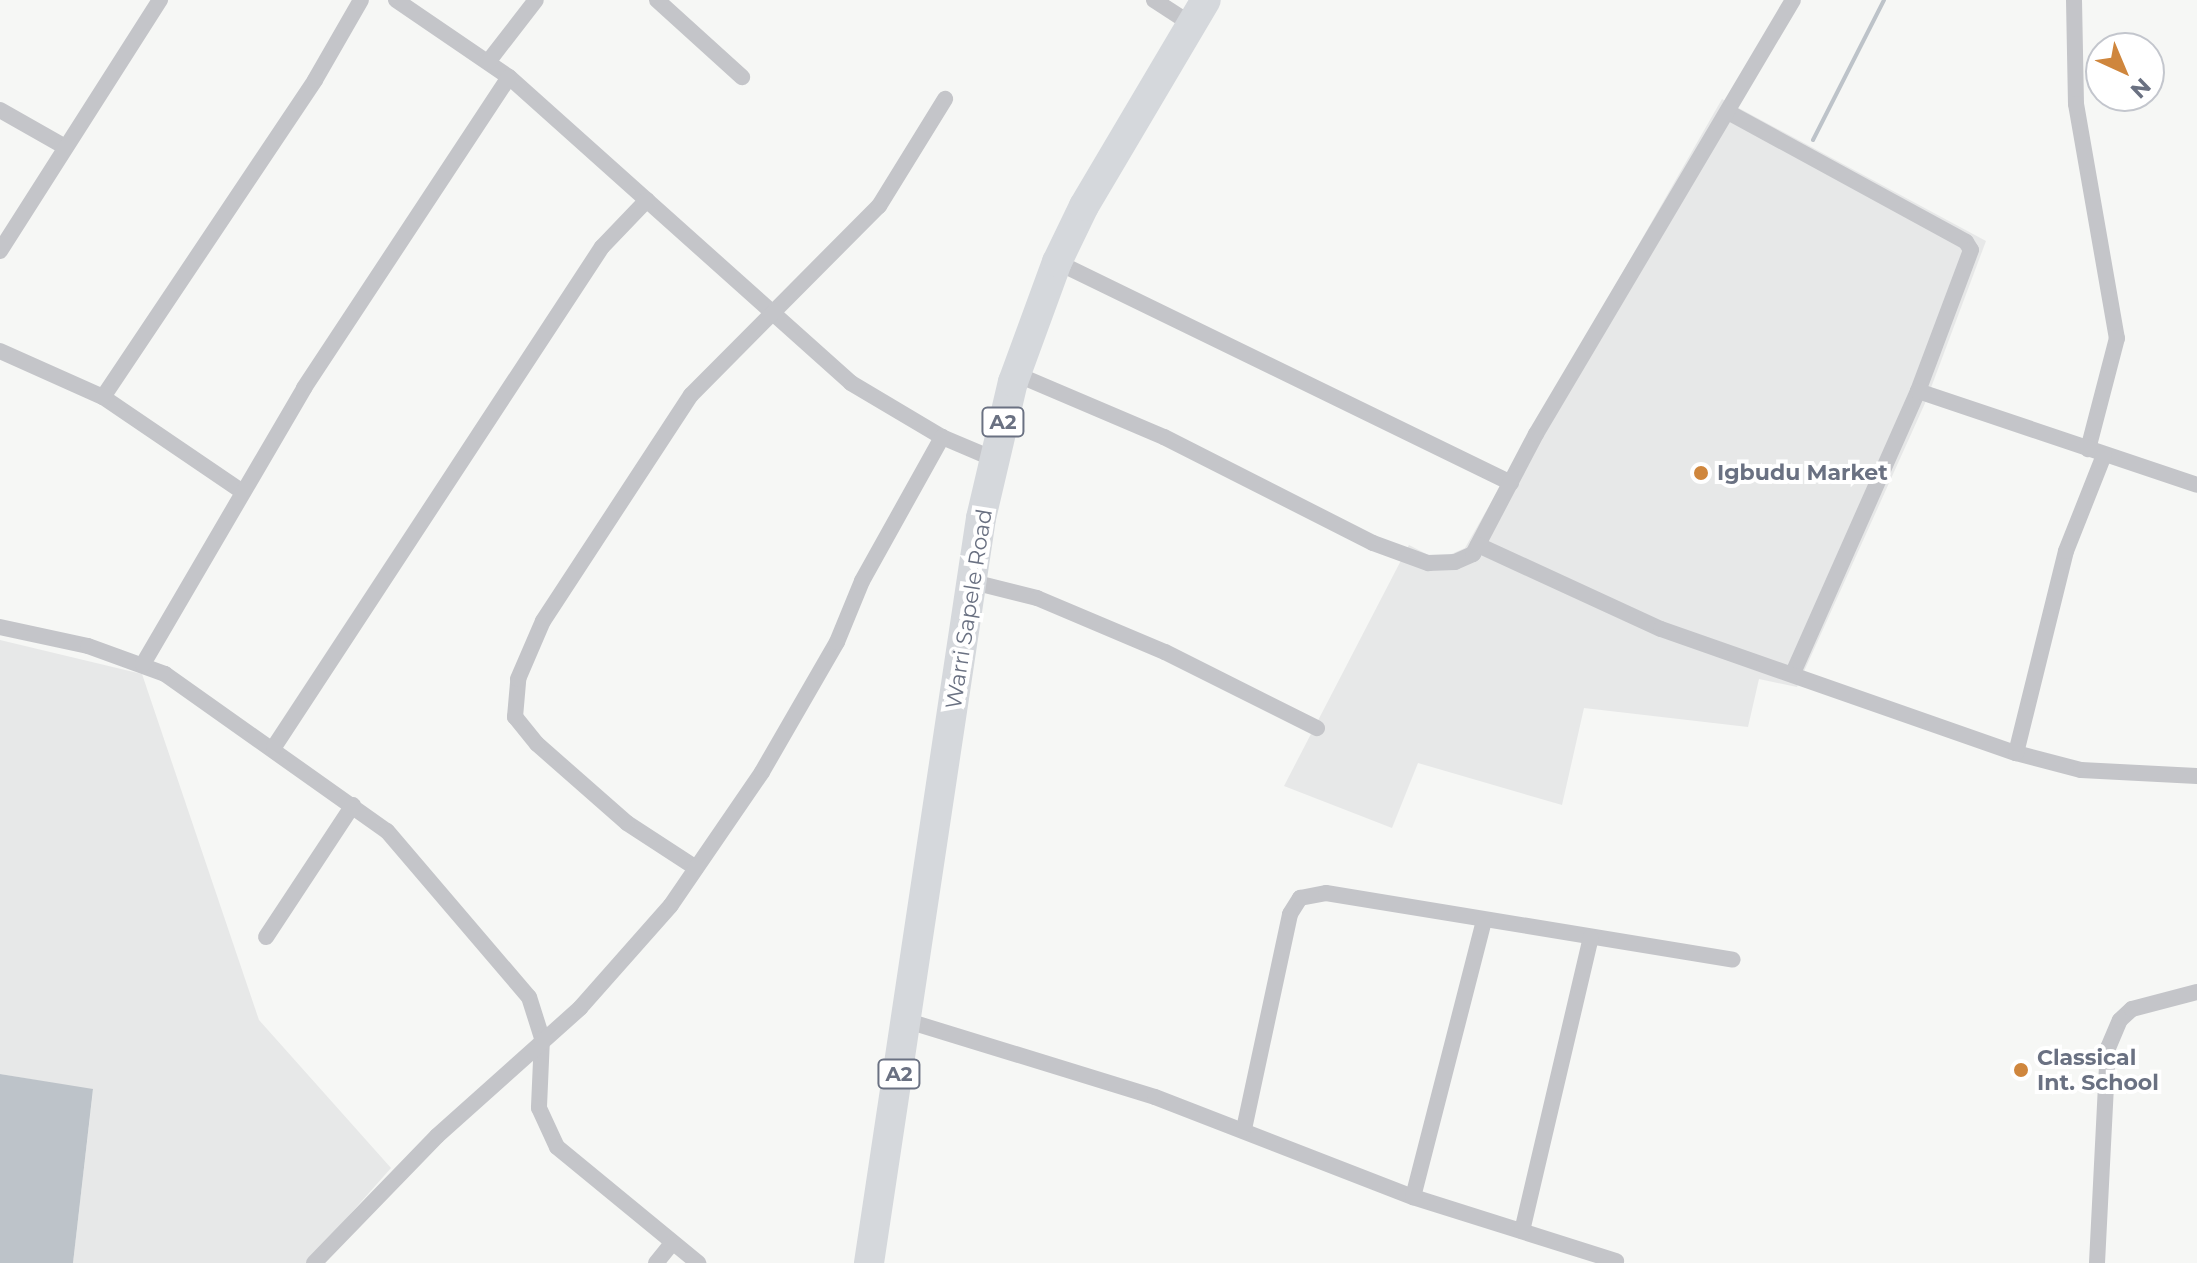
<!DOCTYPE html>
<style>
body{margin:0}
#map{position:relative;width:2197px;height:1263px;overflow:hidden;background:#f6f7f5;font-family:Montserrat,sans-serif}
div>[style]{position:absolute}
.built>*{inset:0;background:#e7e8e8}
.water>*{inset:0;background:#bdc3c9}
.stream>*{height:4px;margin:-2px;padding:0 2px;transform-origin:2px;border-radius:2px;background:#bdc3c9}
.street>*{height:16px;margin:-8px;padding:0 8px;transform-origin:8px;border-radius:8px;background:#c4c5c9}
.highway>*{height:30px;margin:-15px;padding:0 15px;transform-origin:15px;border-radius:15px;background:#d5d8dc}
.dots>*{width:22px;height:22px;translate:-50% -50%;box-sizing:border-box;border:4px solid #fff;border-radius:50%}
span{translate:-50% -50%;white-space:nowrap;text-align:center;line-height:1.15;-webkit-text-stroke:8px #fff;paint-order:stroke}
.shield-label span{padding:2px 6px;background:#fff;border:2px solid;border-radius:6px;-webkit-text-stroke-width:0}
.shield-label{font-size:20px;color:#6a7182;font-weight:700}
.poi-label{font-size:22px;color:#6a7182;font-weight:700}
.left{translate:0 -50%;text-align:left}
.street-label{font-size:22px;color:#6a7182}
.north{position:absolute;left:2085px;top:32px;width:80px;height:80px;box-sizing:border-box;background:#fff;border:2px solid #c3c6cd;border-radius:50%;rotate:136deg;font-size:22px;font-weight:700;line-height:32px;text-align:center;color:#6a7182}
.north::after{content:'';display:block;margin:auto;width:28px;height:36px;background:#cf863d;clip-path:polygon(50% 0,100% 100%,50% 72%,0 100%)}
</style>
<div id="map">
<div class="built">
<div style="clip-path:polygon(1722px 99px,1986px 241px,1926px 401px,1797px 687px,1759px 679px,1748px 727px,1584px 708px,1562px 805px,1418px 763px,1392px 828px,1284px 786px,1409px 545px,1438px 560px,1465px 548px)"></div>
<div style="clip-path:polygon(0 640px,142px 674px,259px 1020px,391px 1168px,307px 1263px,73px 1263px,93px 1090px,0 1074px)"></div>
</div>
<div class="water">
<div style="clip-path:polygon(0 1074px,93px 1089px,73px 1263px,0 1263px)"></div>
</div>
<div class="stream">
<div style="left:1813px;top:140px;width:157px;rotate:-63.1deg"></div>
</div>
<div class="street">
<div style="left:396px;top:0;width:137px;rotate:34.3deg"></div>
<div style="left:509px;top:77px;width:459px;rotate:41.8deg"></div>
<div style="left:851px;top:383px;width:106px;rotate:30.7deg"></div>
<div style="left:942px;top:437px;width:56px;rotate:22.9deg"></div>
<div style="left:657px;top:0;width:115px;rotate:42.2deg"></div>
<div style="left:1154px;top:0;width:44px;rotate:33deg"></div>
<div style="left:2074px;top:0;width:104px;rotate:88.9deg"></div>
<div style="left:2076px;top:104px;width:238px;rotate:80.1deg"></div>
<div style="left:2117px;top:338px;width:115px;rotate:104.6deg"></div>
<div style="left:488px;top:62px;width:78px;rotate:-52.3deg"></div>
<div style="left:0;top:110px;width:75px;rotate:29.6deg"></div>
<div style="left:1728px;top:112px;width:271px;rotate:28.6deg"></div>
<div style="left:1966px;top:242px;width:9px;rotate:58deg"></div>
<div style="left:1971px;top:250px;width:151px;rotate:110.6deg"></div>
<div style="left:1918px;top:391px;width:308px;rotate:113.9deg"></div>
<div style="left:0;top:251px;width:298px;rotate:-57.5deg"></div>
<div style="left:1057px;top:262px;width:505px;rotate:25.96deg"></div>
<div style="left:0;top:351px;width:113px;rotate:24.1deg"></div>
<div style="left:103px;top:397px;width:169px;rotate:34.2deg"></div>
<div style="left:1016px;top:374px;width:161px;rotate:23.1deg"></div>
<div style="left:1164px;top:437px;width:234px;rotate:26.9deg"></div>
<div style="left:1373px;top:543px;width:59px;rotate:20deg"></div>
<div style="left:1428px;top:563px;width:27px;rotate:-2deg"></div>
<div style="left:1455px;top:562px;width:20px;rotate:-24deg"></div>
<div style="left:1473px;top:554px;width:136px;rotate:-62.3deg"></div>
<div style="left:1536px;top:434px;width:504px;rotate:-59.37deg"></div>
<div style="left:1918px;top:391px;width:294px;rotate:18.6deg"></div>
<div style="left:103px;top:397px;width:381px;rotate:-56.2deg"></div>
<div style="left:315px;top:80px;width:92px;rotate:-60.1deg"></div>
<div style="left:1478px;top:545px;width:201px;rotate:24.7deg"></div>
<div style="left:1661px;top:629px;width:376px;rotate:19.3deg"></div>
<div style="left:2016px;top:753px;width:67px;rotate:14.7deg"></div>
<div style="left:2081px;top:770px;width:116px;rotate:3deg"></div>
<div style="left:973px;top:582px;width:66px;rotate:14deg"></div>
<div style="left:1037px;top:598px;width:139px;rotate:22.9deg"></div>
<div style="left:1165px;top:652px;width:170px;rotate:26.6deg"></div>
<div style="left:0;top:627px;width:90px;rotate:12.2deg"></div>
<div style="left:88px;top:646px;width:82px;rotate:20deg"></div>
<div style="left:165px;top:674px;width:272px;rotate:35.3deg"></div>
<div style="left:387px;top:831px;width:218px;rotate:49.5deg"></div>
<div style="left:529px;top:997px;width:43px;rotate:72.4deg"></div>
<div style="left:542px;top:1038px;width:70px;rotate:92.5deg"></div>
<div style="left:539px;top:1108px;width:43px;rotate:65.2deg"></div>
<div style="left:557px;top:1147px;width:183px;rotate:39.4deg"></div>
<div style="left:143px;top:664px;width:320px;rotate:-59.7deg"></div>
<div style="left:304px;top:388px;width:372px;rotate:-56.6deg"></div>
<div style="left:274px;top:747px;width:598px;rotate:-56.74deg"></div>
<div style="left:602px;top:247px;width:65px;rotate:-46.2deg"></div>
<div style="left:2016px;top:753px;width:208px;rotate:-76.1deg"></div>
<div style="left:2066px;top:551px;width:103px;rotate:-68.4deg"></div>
<div style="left:696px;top:868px;width:82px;rotate:-146.9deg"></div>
<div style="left:627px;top:823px;width:120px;rotate:-138.7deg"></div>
<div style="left:537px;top:744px;width:35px;rotate:-129deg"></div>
<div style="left:515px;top:717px;width:38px;rotate:-85deg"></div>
<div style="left:518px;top:679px;width:63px;rotate:-66.7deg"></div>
<div style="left:543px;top:621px;width:270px;rotate:-56.8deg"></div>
<div style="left:691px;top:395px;width:267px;rotate:-45.2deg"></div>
<div style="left:879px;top:206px;width:126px;rotate:-58.3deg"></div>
<div style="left:266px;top:937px;width:158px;rotate:-56.6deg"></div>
<div style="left:908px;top:1021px;width:258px;rotate:17.1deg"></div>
<div style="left:1155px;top:1097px;width:277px;rotate:21.2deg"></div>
<div style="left:1413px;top:1197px;width:213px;rotate:17.5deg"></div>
<div style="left:1244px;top:1129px;width:220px;rotate:-77.9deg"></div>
<div style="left:1290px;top:914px;width:19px;rotate:-58deg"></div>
<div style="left:1300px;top:898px;width:26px;rotate:-11deg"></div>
<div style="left:1326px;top:893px;width:412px;rotate:9.3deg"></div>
<div style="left:1413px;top:1197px;width:285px;rotate:-75.6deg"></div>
<div style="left:1522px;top:1231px;width:302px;rotate:-76.8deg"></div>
<div style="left:314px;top:1263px;width:177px;rotate:-45.9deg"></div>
<div style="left:437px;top:1136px;width:192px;rotate:-41.8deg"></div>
<div style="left:580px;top:1008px;width:137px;rotate:-48.5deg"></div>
<div style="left:671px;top:905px;width:161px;rotate:-55.6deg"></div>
<div style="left:762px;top:772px;width:150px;rotate:-60deg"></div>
<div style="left:837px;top:642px;width:66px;rotate:-67.7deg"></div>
<div style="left:862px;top:581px;width:165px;rotate:-60.9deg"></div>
<div style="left:656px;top:1263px;width:26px;rotate:-51deg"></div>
<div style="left:2097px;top:1263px;width:215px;rotate:-87.1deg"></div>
<div style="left:2108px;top:1048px;width:30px;rotate:-67deg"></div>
<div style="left:2120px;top:1020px;width:16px;rotate:-43deg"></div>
<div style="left:2132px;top:1009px;width:67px;rotate:-14.7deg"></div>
</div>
<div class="highway">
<div style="left:869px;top:1263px;width:753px;rotate:-81.45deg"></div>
<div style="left:981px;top:518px;width:140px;rotate:-76.8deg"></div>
<div style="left:1013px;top:382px;width:128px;rotate:-69.9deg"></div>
<div style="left:1057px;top:262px;width:62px;rotate:-64.3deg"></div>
<div style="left:1084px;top:206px;width:239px;rotate:-59.4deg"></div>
</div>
<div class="dots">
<div style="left:1701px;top:473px;background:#cf863d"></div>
<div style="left:2021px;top:1070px;background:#cf863d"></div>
</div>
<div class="shield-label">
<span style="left:1003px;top:422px">A2</span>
<span style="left:899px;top:1074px">A2</span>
</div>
<div class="poi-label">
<span class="left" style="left:1717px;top:473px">Igbudu Market</span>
<span class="left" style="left:2037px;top:1070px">Classical<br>Int. School</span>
</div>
<div class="street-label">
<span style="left:969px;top:609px;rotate:-81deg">Warri Sapele Road</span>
</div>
<div class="north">N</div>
</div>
